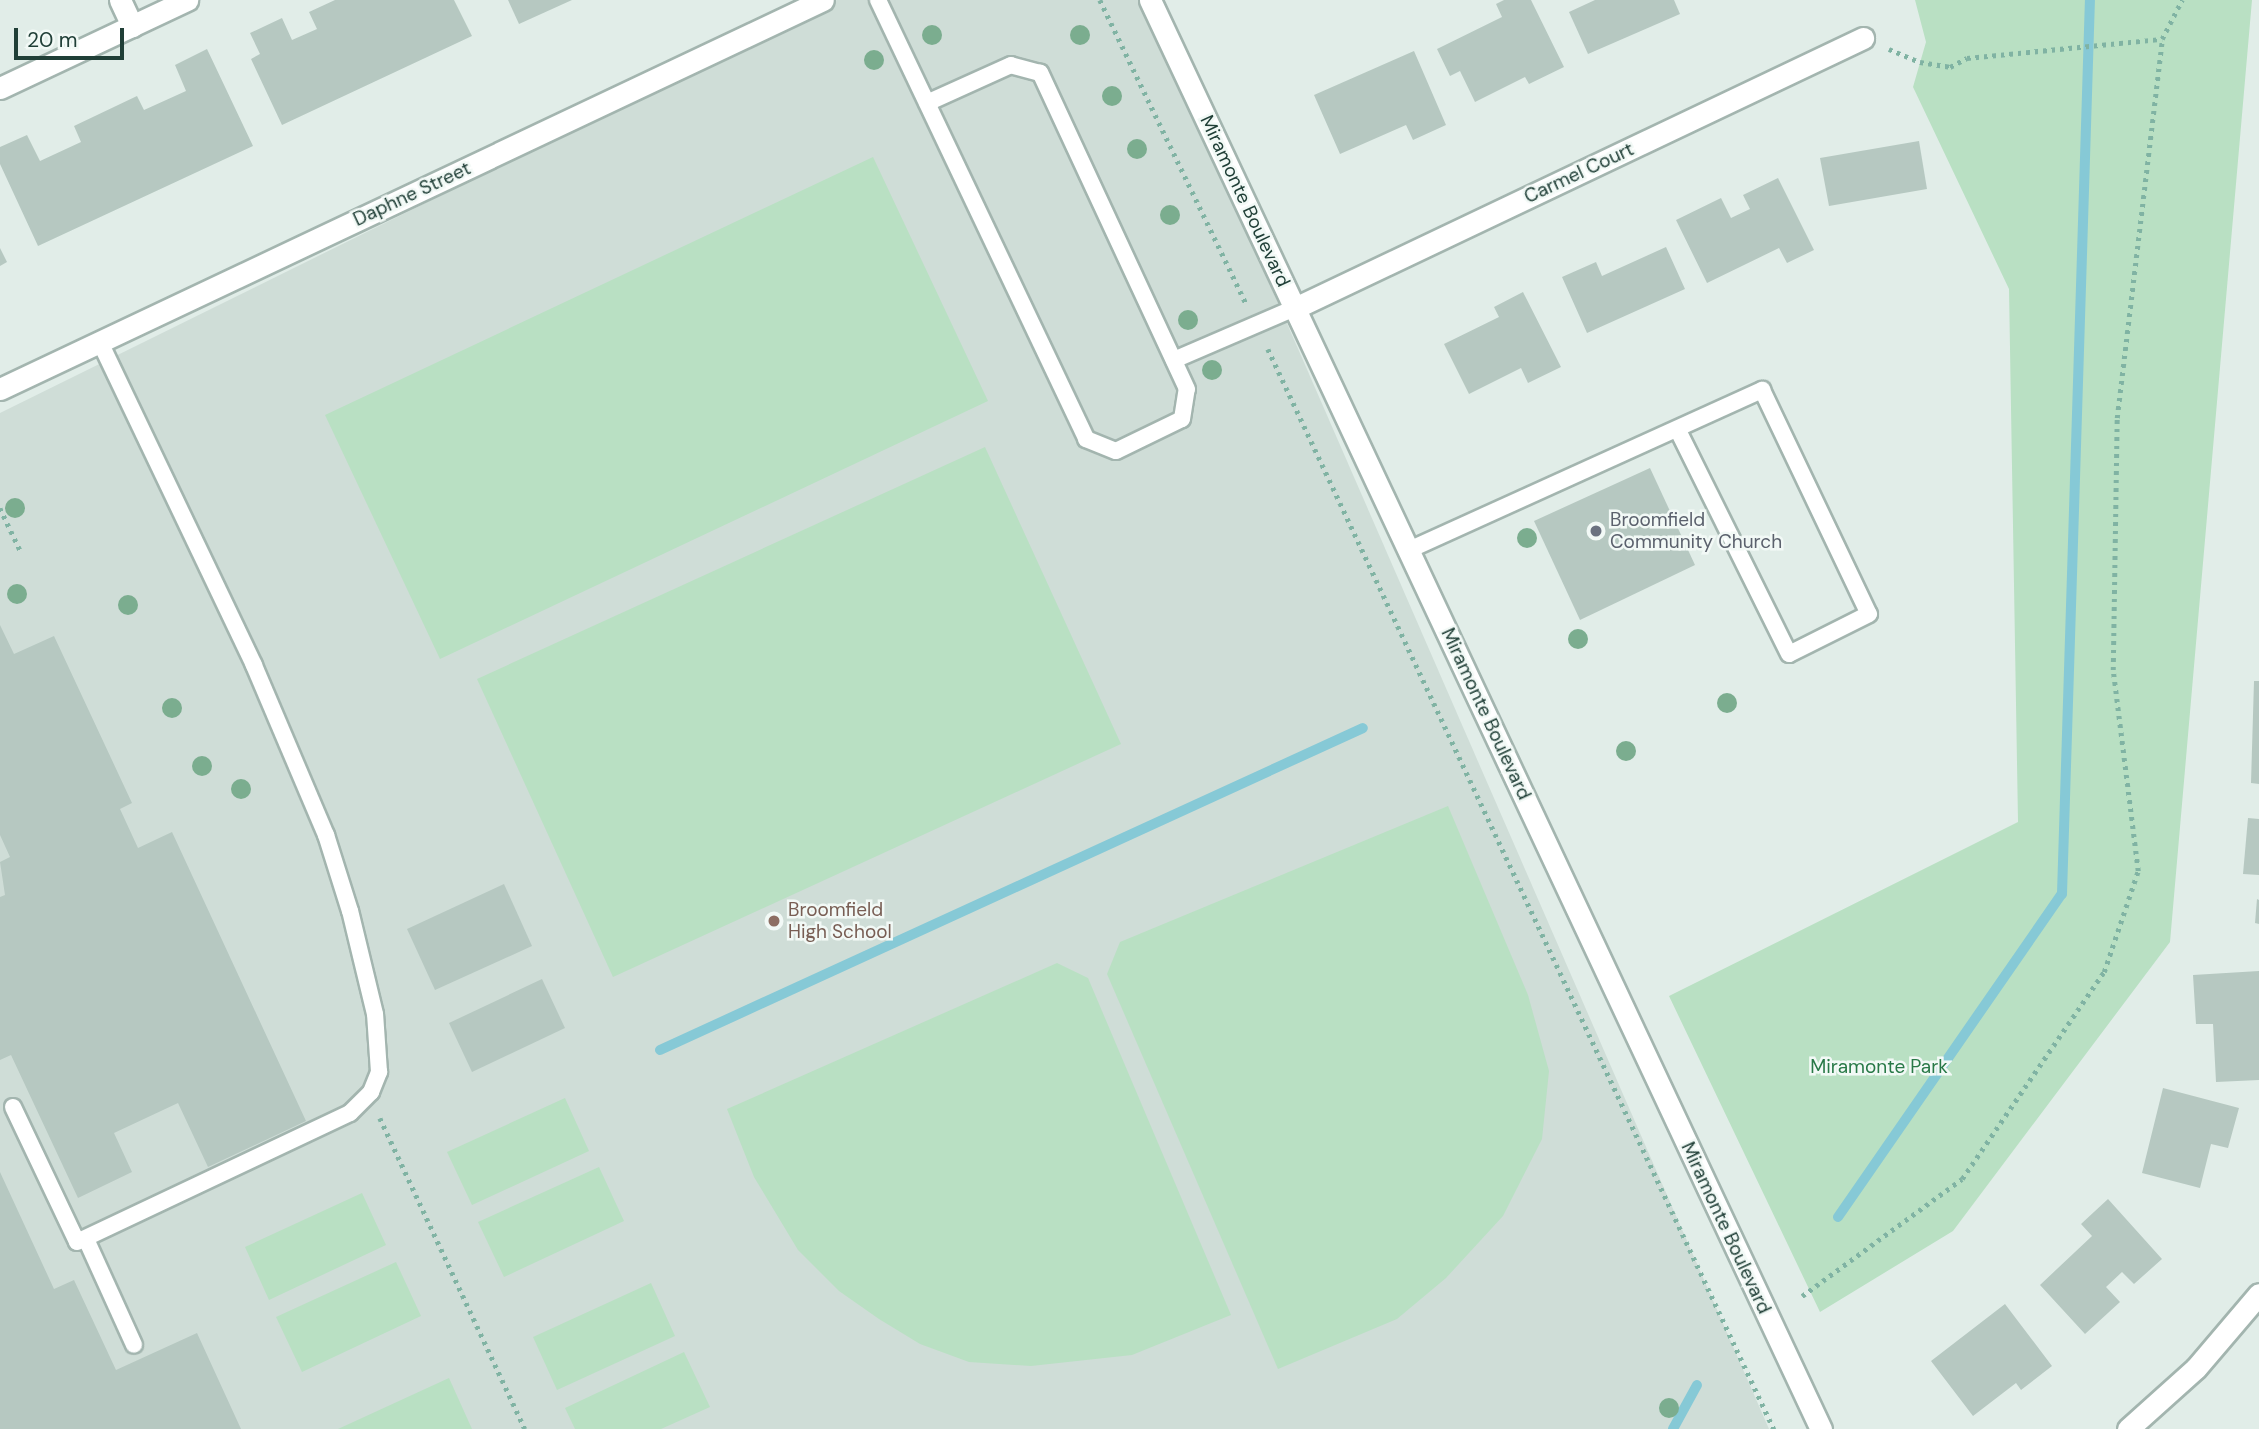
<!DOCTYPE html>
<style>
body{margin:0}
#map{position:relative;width:2259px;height:1429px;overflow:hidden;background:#e1ede8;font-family:"DM Sans",sans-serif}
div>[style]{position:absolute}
.built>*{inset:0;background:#cfddd7}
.green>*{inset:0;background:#b9e0c3}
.stream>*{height:10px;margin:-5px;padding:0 5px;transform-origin:5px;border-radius:5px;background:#86c9d6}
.building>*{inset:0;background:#b6c8c1}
.path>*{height:4.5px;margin-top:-2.25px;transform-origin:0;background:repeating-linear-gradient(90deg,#80b3a3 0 3.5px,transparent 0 8.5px)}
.roads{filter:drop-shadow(2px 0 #a3b5af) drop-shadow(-2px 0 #a3b5af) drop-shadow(0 2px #a3b5af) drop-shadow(0 -2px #a3b5af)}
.service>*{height:16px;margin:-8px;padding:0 8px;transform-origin:8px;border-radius:8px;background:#fff}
.minor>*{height:21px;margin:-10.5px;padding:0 10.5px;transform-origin:10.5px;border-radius:10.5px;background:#fff}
.tertiary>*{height:21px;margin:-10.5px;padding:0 10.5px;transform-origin:10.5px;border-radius:10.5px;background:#fff}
.trees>*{width:20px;height:20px;margin:-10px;border-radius:50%;background:#7bad8f}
.dots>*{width:19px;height:19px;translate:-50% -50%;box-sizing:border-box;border:4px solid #f2f9f6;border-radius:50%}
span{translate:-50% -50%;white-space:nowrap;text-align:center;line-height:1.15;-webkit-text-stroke:5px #f2f9f6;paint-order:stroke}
.street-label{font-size:19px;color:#203f37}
.worship-label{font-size:19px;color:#5b616d}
.left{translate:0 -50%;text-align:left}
.education-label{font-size:19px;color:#785e54}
.park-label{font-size:19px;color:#287947}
.scale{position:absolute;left:14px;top:28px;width:110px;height:32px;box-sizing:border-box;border:4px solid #203f37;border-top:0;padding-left:9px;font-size:21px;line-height:24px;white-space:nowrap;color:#203f37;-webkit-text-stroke:5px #f2f9f6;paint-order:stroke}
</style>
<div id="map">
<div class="built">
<div style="clip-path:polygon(837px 0,1146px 0,1769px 1429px,0 1429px,0 413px)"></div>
</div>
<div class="green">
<div style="clip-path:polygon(1915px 0,2252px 0,2170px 942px,1953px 1231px,1820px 1312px,1669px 996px,2018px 822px,2009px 289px,1913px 87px,1926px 42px)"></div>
<div style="clip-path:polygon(873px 157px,988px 401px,440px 659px,325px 415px)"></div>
<div style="clip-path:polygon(985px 447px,1121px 744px,613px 977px,477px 679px)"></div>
<div style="clip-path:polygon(1448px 806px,1528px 995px,1549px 1071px,1542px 1139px,1503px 1216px,1446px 1278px,1397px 1319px,1278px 1369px,1107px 974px,1120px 942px)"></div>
<div style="clip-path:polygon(1057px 963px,1088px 978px,1231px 1315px,1132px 1355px,1031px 1366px,969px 1362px,920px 1344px,879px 1319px,839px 1291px,798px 1250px,754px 1177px,727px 1109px)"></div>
<div style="clip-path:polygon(565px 1098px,589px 1151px,472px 1205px,447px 1152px)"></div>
<div style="clip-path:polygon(599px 1167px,624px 1221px,504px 1277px,478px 1222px)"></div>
<div style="clip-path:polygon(362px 1193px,386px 1245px,269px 1300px,245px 1247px)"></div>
<div style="clip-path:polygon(396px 1262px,421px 1316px,302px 1372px,276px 1317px)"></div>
<div style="clip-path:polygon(651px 1283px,675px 1336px,557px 1390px,533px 1337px)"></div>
<div style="clip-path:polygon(684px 1352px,710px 1407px,661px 1429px,575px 1429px,565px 1408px)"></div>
<div style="clip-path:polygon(449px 1378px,472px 1429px,338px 1429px)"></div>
</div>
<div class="stream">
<div style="left:660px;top:1050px;width:773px;rotate:-24.61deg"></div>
<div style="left:1838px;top:1217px;width:393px;rotate:-55.3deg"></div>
<div style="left:2062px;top:894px;width:894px;rotate:-88.21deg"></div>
<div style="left:1673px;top:1429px;width:50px;rotate:-61.4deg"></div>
</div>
<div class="building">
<div style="clip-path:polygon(335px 0,454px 0,472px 36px,282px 125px,251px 59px,260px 54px,250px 33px,282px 18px,292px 40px,317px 29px,309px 12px)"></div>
<div style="clip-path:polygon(508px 0,572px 0,519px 24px)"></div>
<div style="clip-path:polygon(1504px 0,1531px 0,1564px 67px,1529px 84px,1525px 77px,1475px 102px,1460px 71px,1450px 76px,1437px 49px,1502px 17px,1496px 4px)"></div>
<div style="clip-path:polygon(1595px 0,1674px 0,1680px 14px,1588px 54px,1569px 12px)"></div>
<div style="clip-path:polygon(207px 49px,253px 146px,38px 246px,0 164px,0 147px,27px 135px,40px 161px,81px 142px,74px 126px,137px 96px,144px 110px,186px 91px,175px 65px)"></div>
<div style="clip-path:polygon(1414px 51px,1446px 125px,1413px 140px,1406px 125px,1340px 154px,1314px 95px)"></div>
<div style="clip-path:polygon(1919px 141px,1927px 189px,1829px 206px,1820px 158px)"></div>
<div style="clip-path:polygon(1778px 178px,1814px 250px,1787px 263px,1779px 248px,1707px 283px,1676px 220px,1721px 198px,1731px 218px,1750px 209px,1743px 195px)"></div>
<div style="clip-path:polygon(1666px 247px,1685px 289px,1587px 333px,1562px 277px,1596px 262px,1602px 276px)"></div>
<div style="clip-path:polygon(0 248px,7px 262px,0 266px)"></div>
<div style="clip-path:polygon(1523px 292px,1561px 367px,1528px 383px,1521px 368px,1469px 394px,1444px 344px,1499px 317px,1494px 307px)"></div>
<div style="clip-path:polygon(1650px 468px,1695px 565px,1580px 620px,1534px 521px)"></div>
<div style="clip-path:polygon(0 625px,14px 654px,54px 636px,132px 803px,120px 809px,138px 848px,172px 832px,306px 1121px,208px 1167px,178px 1103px,114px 1133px,132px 1172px,78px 1198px,11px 1055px,0 1060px,0 897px,5px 895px,0 862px,10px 857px,0 835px)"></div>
<div style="clip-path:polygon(2254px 681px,2259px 681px,2259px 784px,2251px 783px)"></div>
<div style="clip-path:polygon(2248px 818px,2259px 819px,2259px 875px,2243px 874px)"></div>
<div style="clip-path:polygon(504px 884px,532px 946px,435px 990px,407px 929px)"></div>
<div style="clip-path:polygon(2257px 899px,2259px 900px,2259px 924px,2255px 923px)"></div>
<div style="clip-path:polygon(2259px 971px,2259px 1080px,2216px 1082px,2213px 1024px,2196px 1024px,2193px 975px)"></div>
<div style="clip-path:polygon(542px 979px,565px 1028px,472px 1072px,449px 1023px)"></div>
<div style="clip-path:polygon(2163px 1088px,2239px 1108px,2228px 1148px,2211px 1144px,2200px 1188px,2142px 1173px)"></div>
<div style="clip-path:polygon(0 1172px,54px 1289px,74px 1280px,116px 1370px,197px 1333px,241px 1429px,0 1429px)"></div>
<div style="clip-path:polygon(2108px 1199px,2162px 1259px,2134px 1284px,2122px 1272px,2106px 1287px,2120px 1302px,2085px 1334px,2040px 1285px,2092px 1236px,2081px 1224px)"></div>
<div style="clip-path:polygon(2005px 1304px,2052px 1366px,2021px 1390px,2016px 1383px,1973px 1416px,1931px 1361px)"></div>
</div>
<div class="path">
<div style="left:1100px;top:0;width:336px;rotate:64.3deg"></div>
<div style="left:1889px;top:49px;width:34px;rotate:23deg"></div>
<div style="left:1920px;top:62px;width:30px;rotate:9deg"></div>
<div style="left:1950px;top:67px;width:19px;rotate:-28deg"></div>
<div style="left:1967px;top:58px;width:196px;rotate:-5.6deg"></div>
<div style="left:1268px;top:349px;width:1193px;rotate:64.9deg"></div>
<div style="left:0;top:508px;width:47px;rotate:64.5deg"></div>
<div style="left:380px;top:1118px;width:343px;rotate:65deg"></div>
<div style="left:1802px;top:1296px;width:198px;rotate:-36.2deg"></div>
<div style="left:1962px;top:1179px;width:251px;rotate:-55.6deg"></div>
<div style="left:2104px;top:972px;width:107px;rotate:-71.4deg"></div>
<div style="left:2138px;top:871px;width:203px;rotate:-97.1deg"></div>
<div style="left:2113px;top:670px;width:252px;rotate:-89.1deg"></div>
<div style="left:2117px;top:418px;width:382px;rotate:-83.2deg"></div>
<div style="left:2162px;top:39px;width:44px;rotate:-62.9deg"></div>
</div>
<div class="roads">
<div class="service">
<div style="left:878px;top:0;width:486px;rotate:64.6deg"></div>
<div style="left:1086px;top:439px;width:32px;rotate:22deg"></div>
<div style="left:1116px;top:451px;width:73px;rotate:-25.9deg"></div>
<div style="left:1182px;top:419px;width:30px;rotate:-81deg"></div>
<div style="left:1187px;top:389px;width:349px;rotate:-114.9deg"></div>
<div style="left:1040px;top:73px;width:30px;rotate:-165deg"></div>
<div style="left:1011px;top:65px;width:92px;rotate:155.7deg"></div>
<div style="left:1174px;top:360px;width:132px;rotate:-23.3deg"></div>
<div style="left:1409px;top:550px;width:388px;rotate:-24.4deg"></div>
<div style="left:1762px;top:390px;width:248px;rotate:64.5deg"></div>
<div style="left:1869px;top:614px;width:89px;rotate:153.4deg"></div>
<div style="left:1789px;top:654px;width:250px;rotate:-116.4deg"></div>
<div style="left:13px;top:1107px;width:149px;rotate:64.6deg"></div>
<div style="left:77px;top:1242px;width:302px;rotate:-25.3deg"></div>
<div style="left:350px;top:1113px;width:30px;rotate:-45deg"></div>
<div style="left:371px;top:1092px;width:22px;rotate:-68deg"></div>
<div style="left:379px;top:1072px;width:58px;rotate:-93.9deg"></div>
<div style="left:375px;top:1014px;width:106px;rotate:-103.6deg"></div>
<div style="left:350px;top:911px;width:80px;rotate:-107.5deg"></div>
<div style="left:326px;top:835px;width:185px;rotate:-113deg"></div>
<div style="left:254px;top:665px;width:358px;rotate:-115.5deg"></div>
<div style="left:86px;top:1239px;width:116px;rotate:65.6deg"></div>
</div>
<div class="minor">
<div style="left:120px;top:0;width:29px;rotate:65deg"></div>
<div style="left:0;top:88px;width:207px;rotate:-25.2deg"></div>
<div style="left:1295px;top:308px;width:629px;rotate:-25.42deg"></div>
<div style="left:0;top:389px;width:910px;rotate:-25.3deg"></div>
<div style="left:2128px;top:1429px;width:91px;rotate:-41.9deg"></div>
<div style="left:2196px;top:1368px;width:97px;rotate:-49.6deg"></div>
</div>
<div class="tertiary">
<div style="left:1150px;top:0;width:1579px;rotate:64.85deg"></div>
</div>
</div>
<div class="trees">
<div style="left:932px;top:35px"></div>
<div style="left:1080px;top:35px"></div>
<div style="left:874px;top:60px"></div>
<div style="left:1112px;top:96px"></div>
<div style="left:1137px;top:149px"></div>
<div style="left:1170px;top:215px"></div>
<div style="left:1188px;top:320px"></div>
<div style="left:1212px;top:370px"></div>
<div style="left:15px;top:508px"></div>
<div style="left:1527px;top:538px"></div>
<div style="left:17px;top:594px"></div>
<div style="left:128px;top:605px"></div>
<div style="left:1578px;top:639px"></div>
<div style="left:1727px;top:703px"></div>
<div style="left:172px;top:708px"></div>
<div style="left:1626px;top:751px"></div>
<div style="left:202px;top:766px"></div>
<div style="left:241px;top:789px"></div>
<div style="left:1669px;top:1408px"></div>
</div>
<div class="dots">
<div style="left:1596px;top:531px;background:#6b7280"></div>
<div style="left:774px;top:921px;background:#8d6e63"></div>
</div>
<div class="street-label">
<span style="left:1579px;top:173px;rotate:-25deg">Carmel Court</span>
<span style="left:412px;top:194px;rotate:-25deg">Daphne Street</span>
<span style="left:1245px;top:201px;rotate:65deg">Miramonte Boulevard</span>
<span style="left:1486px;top:714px;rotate:65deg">Miramonte Boulevard</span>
<span style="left:1726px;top:1228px;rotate:65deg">Miramonte Boulevard</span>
</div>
<div class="worship-label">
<span class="left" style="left:1610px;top:531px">Broomfield<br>Community Church</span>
</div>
<div class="education-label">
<span class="left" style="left:788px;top:921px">Broomfield<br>High School</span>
</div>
<div class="park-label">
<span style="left:1879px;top:1067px">Miramonte Park</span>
</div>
<div class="scale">20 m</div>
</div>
